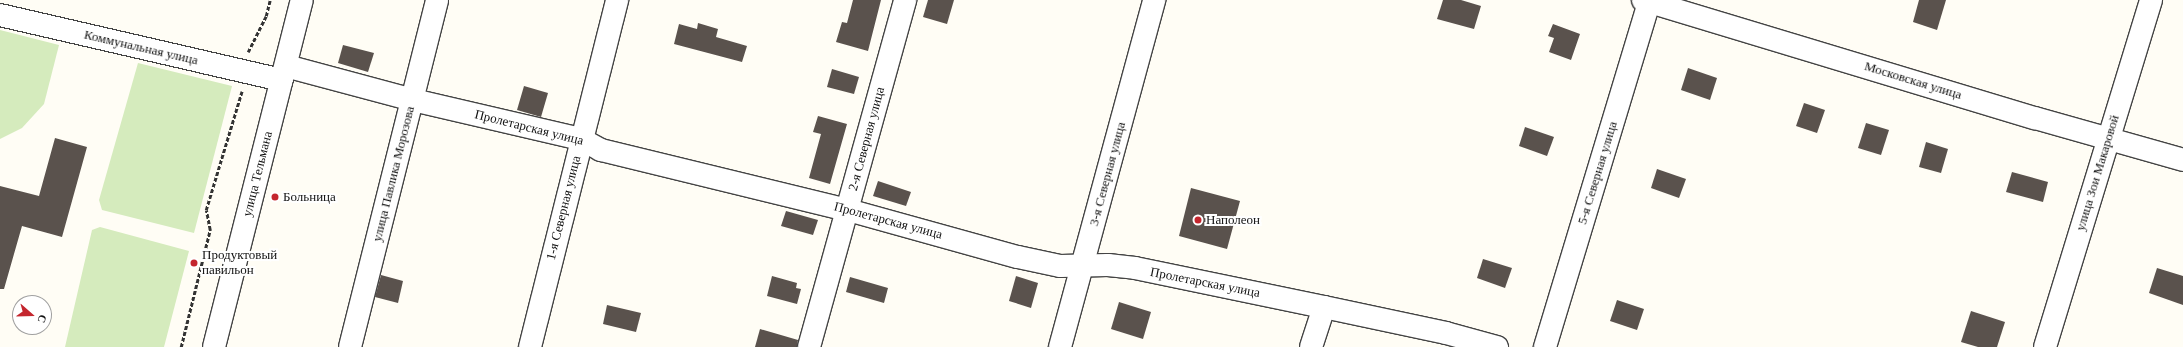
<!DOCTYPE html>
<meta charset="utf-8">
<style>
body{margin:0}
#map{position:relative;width:2183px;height:347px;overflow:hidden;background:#fffdf5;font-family:"Times New Roman",serif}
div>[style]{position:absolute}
.green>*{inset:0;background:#d5ebbd}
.building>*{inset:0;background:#5a524d}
.path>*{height:2.5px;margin-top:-1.25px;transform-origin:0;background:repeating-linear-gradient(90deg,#333 0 4px,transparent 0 6px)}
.roads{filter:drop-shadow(1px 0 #444) drop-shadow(-1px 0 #444) drop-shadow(0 1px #444) drop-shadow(0 -1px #444)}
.minor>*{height:22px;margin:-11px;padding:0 11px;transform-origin:11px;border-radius:11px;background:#fff}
.dots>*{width:11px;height:11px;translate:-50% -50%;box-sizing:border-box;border:2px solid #fff;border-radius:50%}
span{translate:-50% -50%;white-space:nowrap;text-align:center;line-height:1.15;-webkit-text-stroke:4px #fff;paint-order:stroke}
.street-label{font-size:13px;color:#111}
.poi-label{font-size:13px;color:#111}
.left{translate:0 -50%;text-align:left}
.north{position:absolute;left:12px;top:295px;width:40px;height:40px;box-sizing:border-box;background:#fff;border:1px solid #a0a0a0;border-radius:50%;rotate:110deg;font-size:11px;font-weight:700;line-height:16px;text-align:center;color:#111}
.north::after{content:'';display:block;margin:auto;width:14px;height:18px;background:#c4262e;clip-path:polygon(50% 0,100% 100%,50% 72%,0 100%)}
</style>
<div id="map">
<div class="green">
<div style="clip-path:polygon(0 30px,59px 45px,44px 104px,22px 128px,0 139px)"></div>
<div style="clip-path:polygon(138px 63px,232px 86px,194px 233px,102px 210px,99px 200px)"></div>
<div style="clip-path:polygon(100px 227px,189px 251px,164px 347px,65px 347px,92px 230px)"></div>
</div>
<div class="building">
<div style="clip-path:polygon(853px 0,881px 0,868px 51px,836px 42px,842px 22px,847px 23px)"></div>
<div style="clip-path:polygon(928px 0,954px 0,947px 24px,923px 17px)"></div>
<div style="clip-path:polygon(1443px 0,1461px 0,1481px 6px,1474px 29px,1437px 19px)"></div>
<div style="clip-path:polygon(1919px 0,1946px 0,1937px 30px,1913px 22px)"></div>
<div style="clip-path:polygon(698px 23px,718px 29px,716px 37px,747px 46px,742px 62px,674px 44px,679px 24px,697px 29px)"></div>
<div style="clip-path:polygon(1553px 24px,1580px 34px,1571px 60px,1549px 52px,1554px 38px,1548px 36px)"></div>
<div style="clip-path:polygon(343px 45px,374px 53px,368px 72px,338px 63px)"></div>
<div style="clip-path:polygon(1688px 68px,1717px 78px,1710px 100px,1681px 90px)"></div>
<div style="clip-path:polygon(832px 69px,859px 77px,854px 94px,827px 87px)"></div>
<div style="clip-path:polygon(524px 86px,548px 93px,541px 117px,517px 110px)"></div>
<div style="clip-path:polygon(1804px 103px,1825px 110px,1817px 133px,1796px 126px)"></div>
<div style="clip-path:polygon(818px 116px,847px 124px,830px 184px,809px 178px,821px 134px,813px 132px)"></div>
<div style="clip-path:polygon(1866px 123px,1889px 130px,1881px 155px,1858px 148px)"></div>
<div style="clip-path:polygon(1525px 127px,1554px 137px,1547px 156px,1519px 146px)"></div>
<div style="clip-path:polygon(55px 138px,87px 147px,62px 237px,22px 226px,4px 289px,0 289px,0 186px,39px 196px)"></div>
<div style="clip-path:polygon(1926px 142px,1948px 149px,1941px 173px,1919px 167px)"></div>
<div style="clip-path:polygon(1657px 169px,1686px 179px,1679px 198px,1651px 188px)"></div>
<div style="clip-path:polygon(2012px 172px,2048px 182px,2043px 202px,2006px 192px)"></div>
<div style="clip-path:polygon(878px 181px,911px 192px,906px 206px,873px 196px)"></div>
<div style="clip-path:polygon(1191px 188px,1240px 201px,1227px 249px,1179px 236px)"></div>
<div style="clip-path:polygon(786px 211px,818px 220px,813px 235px,781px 226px)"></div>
<div style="clip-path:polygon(1483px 259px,1512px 268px,1505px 288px,1477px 278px)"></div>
<div style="clip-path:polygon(2157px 268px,2183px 276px,2183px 305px,2149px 293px)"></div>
<div style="clip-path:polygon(381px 275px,403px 281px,398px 303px,375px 297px)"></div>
<div style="clip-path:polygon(772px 276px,797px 283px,796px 288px,801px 289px,797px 304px,767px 296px)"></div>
<div style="clip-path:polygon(1016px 276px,1038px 283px,1031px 308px,1009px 301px)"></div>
<div style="clip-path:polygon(850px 277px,888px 288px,884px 303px,846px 292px)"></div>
<div style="clip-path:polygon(1617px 300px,1644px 309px,1637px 330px,1610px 321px)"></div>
<div style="clip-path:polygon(1119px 302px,1151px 312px,1143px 339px,1111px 329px)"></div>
<div style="clip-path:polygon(607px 305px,641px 313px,636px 332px,603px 324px)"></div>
<div style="clip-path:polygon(1971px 311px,2005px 322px,1997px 347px,1978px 347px,1961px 342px)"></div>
<div style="clip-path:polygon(760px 329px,798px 340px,797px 347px,755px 347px)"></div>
</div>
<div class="path">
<div style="left:248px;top:52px;width:40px;rotate:-63.4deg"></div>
<div style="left:266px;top:16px;width:16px;rotate:-76deg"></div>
<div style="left:181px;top:347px;width:121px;rotate:-76.1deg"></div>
<div style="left:210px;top:230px;width:20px;rotate:-101deg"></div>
<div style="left:206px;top:210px;width:124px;rotate:-73.2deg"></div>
</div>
<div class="roads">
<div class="minor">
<div style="left:1643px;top:0;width:409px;rotate:16.8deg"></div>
<div style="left:2035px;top:118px;width:154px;rotate:15.8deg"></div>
<div style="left:0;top:15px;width:289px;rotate:13deg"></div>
<div style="left:286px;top:66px;width:131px;rotate:15deg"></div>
<div style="left:413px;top:100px;width:172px;rotate:13.1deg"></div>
<div style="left:581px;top:139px;width:23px;rotate:29deg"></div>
<div style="left:601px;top:150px;width:254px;rotate:13.7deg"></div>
<div style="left:848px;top:210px;width:176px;rotate:15.5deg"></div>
<div style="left:1018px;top:257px;width:43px;rotate:12.1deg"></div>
<div style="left:1060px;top:266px;width:48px;rotate:-1.2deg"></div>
<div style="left:1108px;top:265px;width:27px;rotate:6deg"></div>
<div style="left:1135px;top:268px;width:193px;rotate:11.7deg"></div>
<div style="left:1324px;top:307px;width:125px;rotate:12deg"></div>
<div style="left:1446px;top:333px;width:53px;rotate:15.4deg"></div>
<div style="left:214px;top:347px;width:358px;rotate:-75.8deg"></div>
<div style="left:350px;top:347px;width:358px;rotate:-75.9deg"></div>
<div style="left:530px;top:347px;width:358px;rotate:-75.9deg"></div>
<div style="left:809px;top:347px;width:360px;rotate:-74.5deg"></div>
<div style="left:1060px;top:347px;width:360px;rotate:-74.8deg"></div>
<div style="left:1311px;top:347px;width:42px;rotate:-72deg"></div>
<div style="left:1545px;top:347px;width:363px;rotate:-73.2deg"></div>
<div style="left:2045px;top:347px;width:363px;rotate:-73deg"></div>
</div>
</div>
<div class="dots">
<div style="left:275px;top:197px;background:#c4262e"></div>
<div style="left:1198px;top:220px;background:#c4262e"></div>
<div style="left:194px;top:263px;background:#c4262e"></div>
</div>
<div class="street-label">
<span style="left:141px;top:48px;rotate:13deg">Коммунальная улица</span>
<span style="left:1913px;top:81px;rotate:17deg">Московская улица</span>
<span style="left:529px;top:128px;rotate:14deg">Пролетарская улица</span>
<span style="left:867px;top:139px;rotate:-75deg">2-я Северная улица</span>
<span style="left:1598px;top:173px;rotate:-73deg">5-я Северная улица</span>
<span style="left:2098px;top:173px;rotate:-73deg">улица Зои Макаровой</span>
<span style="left:258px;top:174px;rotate:-76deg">улица Тельмана</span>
<span style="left:394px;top:174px;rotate:-76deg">улица Павлика Морозова</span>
<span style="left:1108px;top:174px;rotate:-75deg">3-я Северная улица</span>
<span style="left:564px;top:208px;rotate:-76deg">1-я Северная улица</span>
<span style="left:888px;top:221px;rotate:15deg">Пролетарская улица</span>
<span style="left:1205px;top:283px;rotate:11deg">Пролетарская улица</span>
</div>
<div class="poi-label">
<span class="left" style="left:283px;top:197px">Больница</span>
<span class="left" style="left:1206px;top:220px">Наполеон</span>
<span class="left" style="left:202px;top:263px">Продуктовый<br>павильон</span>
</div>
<div class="north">С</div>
</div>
